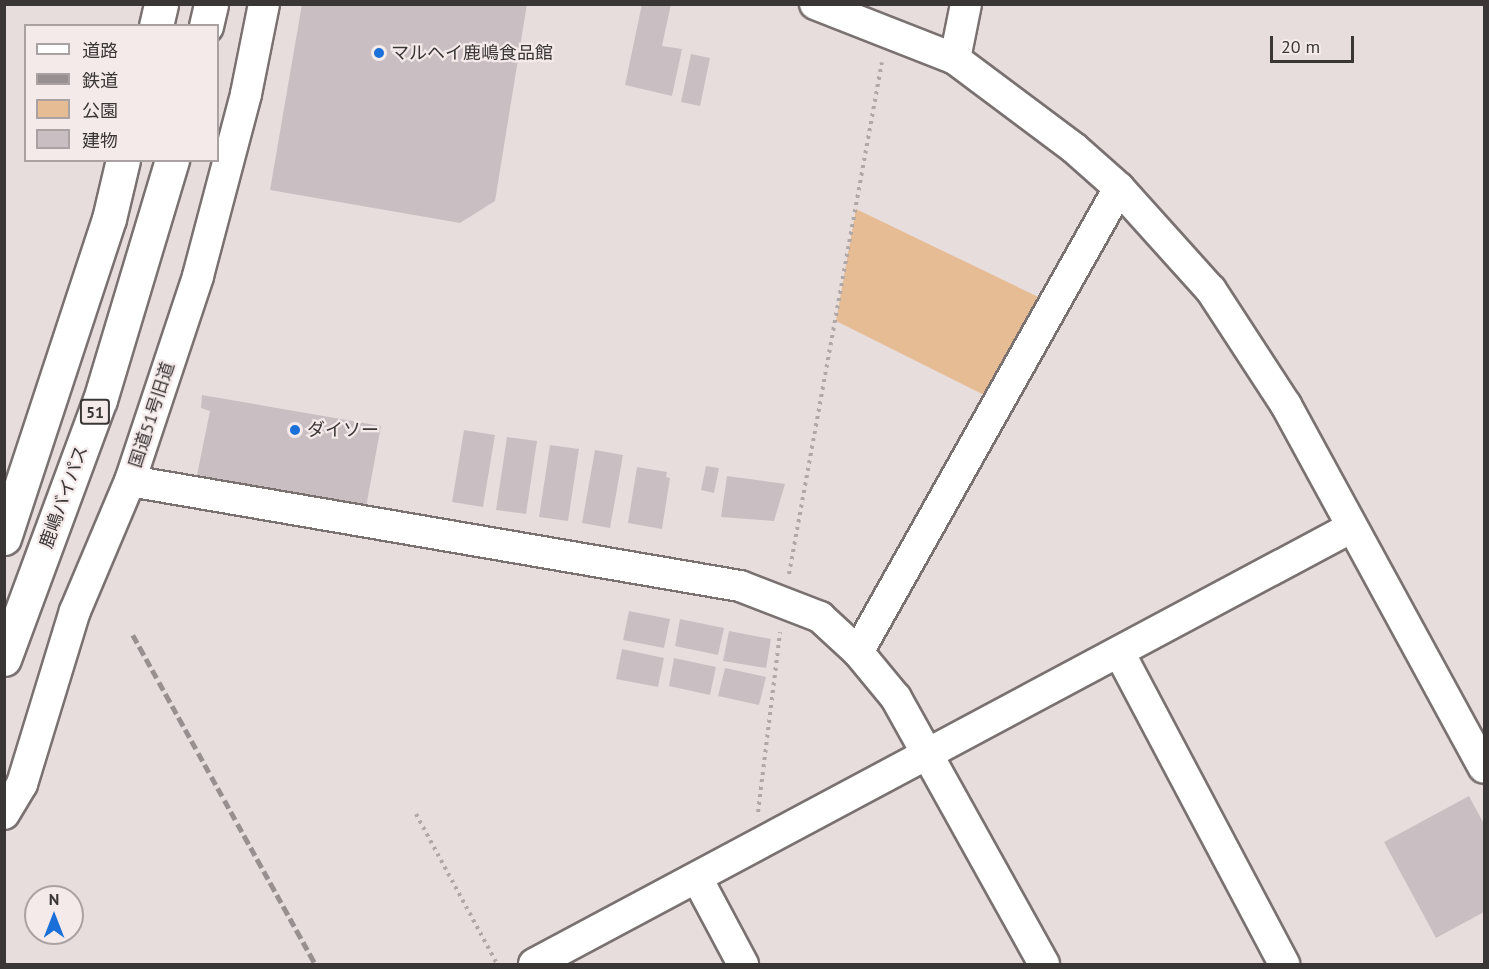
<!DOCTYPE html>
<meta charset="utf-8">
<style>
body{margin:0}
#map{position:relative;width:1489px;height:969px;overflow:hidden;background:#e8dddd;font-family:"PT Sans","Noto Sans JP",sans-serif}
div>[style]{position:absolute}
.green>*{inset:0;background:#e6bc95}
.building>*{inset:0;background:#c9bfc3}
.path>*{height:4px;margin-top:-2px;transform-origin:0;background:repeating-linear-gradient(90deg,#b0a7a7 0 3px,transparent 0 7.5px)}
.roads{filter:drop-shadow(2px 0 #7a7171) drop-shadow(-2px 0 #7a7171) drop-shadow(0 2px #7a7171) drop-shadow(0 -2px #7a7171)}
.minor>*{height:30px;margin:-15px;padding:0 15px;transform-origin:15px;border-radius:15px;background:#fff}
.highway>*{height:33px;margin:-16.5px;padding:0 16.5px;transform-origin:16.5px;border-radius:16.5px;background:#fff}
.rail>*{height:4.5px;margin-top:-2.25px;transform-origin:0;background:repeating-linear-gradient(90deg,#989090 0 9px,transparent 0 13.5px)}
.dots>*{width:16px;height:16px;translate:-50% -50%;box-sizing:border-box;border:3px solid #f5eaea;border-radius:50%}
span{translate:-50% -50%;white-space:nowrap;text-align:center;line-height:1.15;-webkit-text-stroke:4.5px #f5eaea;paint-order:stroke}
.shield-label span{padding:2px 4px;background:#f5eaea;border:2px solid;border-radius:4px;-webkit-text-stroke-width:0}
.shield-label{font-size:16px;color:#3a3636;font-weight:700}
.poi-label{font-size:18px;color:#3a3636}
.left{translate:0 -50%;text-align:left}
.street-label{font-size:18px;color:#3a3636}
.frame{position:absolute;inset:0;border:6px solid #3a3636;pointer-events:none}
.legend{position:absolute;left:24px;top:24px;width:195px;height:138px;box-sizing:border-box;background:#f5eaea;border:2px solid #aaa2a2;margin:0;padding:8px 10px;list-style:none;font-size:18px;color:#3a3636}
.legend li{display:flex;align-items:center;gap:12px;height:30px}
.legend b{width:30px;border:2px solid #aaa2a2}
.north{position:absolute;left:24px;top:885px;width:60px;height:60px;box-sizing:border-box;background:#f5eaea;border:2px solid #aaa2a2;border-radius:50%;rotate:0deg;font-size:16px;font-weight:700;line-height:24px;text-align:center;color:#3a3636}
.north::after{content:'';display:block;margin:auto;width:21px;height:27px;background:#1a6fd9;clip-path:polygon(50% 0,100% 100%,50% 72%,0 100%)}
.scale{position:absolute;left:1270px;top:36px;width:84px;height:27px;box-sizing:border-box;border:3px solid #3a3636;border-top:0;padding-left:8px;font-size:18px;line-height:21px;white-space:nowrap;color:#3a3636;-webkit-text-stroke:4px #f5eaea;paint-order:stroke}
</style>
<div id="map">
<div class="green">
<div style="clip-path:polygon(856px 209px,1053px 304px,998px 402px,836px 321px)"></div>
</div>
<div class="building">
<div style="clip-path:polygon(302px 4px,527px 4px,495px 201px,460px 223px,270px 190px)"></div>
<div style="clip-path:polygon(642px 4px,671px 4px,662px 46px,682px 49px,672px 96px,625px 85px)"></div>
<div style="clip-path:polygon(691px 54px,710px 58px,700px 106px,681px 102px)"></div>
<div style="clip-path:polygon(202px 395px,381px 426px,366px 507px,197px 475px,210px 411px,201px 408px)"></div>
<div style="clip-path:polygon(464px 430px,495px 435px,483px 507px,452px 502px)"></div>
<div style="clip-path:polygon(507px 437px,537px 441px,526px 514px,496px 510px)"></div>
<div style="clip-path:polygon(550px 445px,579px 449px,568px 521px,539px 517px)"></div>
<div style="clip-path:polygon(595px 450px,623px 455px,610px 528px,582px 523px)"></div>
<div style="clip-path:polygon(706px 466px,719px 468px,714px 493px,701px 490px)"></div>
<div style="clip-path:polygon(637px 467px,667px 472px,666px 477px,670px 478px,662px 529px,628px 523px)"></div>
<div style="clip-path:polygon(727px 476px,785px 484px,774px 521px,721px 517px)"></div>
<div style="clip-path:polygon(629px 611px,670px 619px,664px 648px,623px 640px)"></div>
<div style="clip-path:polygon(680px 619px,724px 628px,718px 655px,675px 646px)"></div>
<div style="clip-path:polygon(729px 631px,771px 639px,766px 668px,723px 661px)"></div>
<div style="clip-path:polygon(622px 649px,664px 658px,658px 687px,616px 679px)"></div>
<div style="clip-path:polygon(674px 658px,716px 667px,710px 695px,669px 686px)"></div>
<div style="clip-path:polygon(725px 668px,766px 677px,759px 705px,718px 696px)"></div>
<div style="clip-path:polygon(1469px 796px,1484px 824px,1484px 912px,1436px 938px,1384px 842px)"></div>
</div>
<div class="path">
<div style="left:789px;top:574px;width:520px;rotate:-79.71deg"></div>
<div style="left:758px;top:812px;width:181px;rotate:-83deg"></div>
<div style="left:416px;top:814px;width:170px;rotate:61.6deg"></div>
</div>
<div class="roads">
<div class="minor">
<div style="left:815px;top:4px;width:150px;rotate:21.4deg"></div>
<div style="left:955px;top:59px;width:149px;rotate:36.8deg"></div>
<div style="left:1074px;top:148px;width:60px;rotate:41.6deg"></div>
<div style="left:1119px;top:188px;width:137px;rotate:48deg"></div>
<div style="left:1211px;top:290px;width:137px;rotate:56.9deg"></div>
<div style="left:1286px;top:405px;width:413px;rotate:61.4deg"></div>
<div style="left:955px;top:59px;width:56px;rotate:-78.7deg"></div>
<div style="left:130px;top:481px;width:619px;rotate:9.77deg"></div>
<div style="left:740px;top:586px;width:86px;rotate:21.2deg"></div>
<div style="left:820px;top:617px;width:52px;rotate:42.6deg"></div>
<div style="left:858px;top:652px;width:60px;rotate:50.4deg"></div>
<div style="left:896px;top:698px;width:304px;rotate:60.9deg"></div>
<div style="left:858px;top:652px;width:532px;rotate:-60.64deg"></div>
<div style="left:1119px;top:652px;width:353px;rotate:62.1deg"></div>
<div style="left:4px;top:814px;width:35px;rotate:-59deg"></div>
<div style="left:22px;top:784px;width:181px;rotate:-73deg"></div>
<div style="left:75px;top:611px;width:141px;rotate:-67.1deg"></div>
<div style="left:130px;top:481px;width:216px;rotate:-71.6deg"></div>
<div style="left:198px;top:276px;width:188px;rotate:-75.2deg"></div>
<div style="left:246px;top:94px;width:92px;rotate:-78.7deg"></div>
<div style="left:697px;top:878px;width:98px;rotate:61.9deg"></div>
<div style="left:534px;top:964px;width:927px;rotate:-28.11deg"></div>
</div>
<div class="highway">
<div style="left:156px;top:26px;width:23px;rotate:-77deg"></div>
<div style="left:206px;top:26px;width:23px;rotate:-77deg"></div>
<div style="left:4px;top:538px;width:336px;rotate:-71.8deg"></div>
<div style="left:109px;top:219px;width:61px;rotate:-76.7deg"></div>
<div style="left:4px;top:659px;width:276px;rotate:-69.7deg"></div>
<div style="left:100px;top:400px;width:251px;rotate:-73.3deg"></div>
</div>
</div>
<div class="rail">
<div style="left:133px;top:635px;width:376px;rotate:61deg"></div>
</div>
<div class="dots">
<div style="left:379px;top:53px;background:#1a6fd9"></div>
<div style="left:295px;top:430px;background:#1a6fd9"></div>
</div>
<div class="shield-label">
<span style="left:95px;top:412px">51</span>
</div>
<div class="poi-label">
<span class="left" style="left:391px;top:53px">マルヘイ鹿嶋食品館</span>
<span class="left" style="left:307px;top:430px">ダイソー</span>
</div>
<div class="street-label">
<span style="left:152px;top:415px;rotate:-72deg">国道51号旧道</span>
<span style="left:64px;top:497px;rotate:-70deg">鹿嶋バイパス</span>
</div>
<div class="frame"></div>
<ul class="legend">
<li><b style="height:8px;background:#fff"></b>道路</li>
<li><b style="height:8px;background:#989090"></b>鉄道</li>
<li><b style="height:16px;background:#e6bc95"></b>公園</li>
<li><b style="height:16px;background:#c9bfc3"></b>建物</li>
</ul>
<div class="north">N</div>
<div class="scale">20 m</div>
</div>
